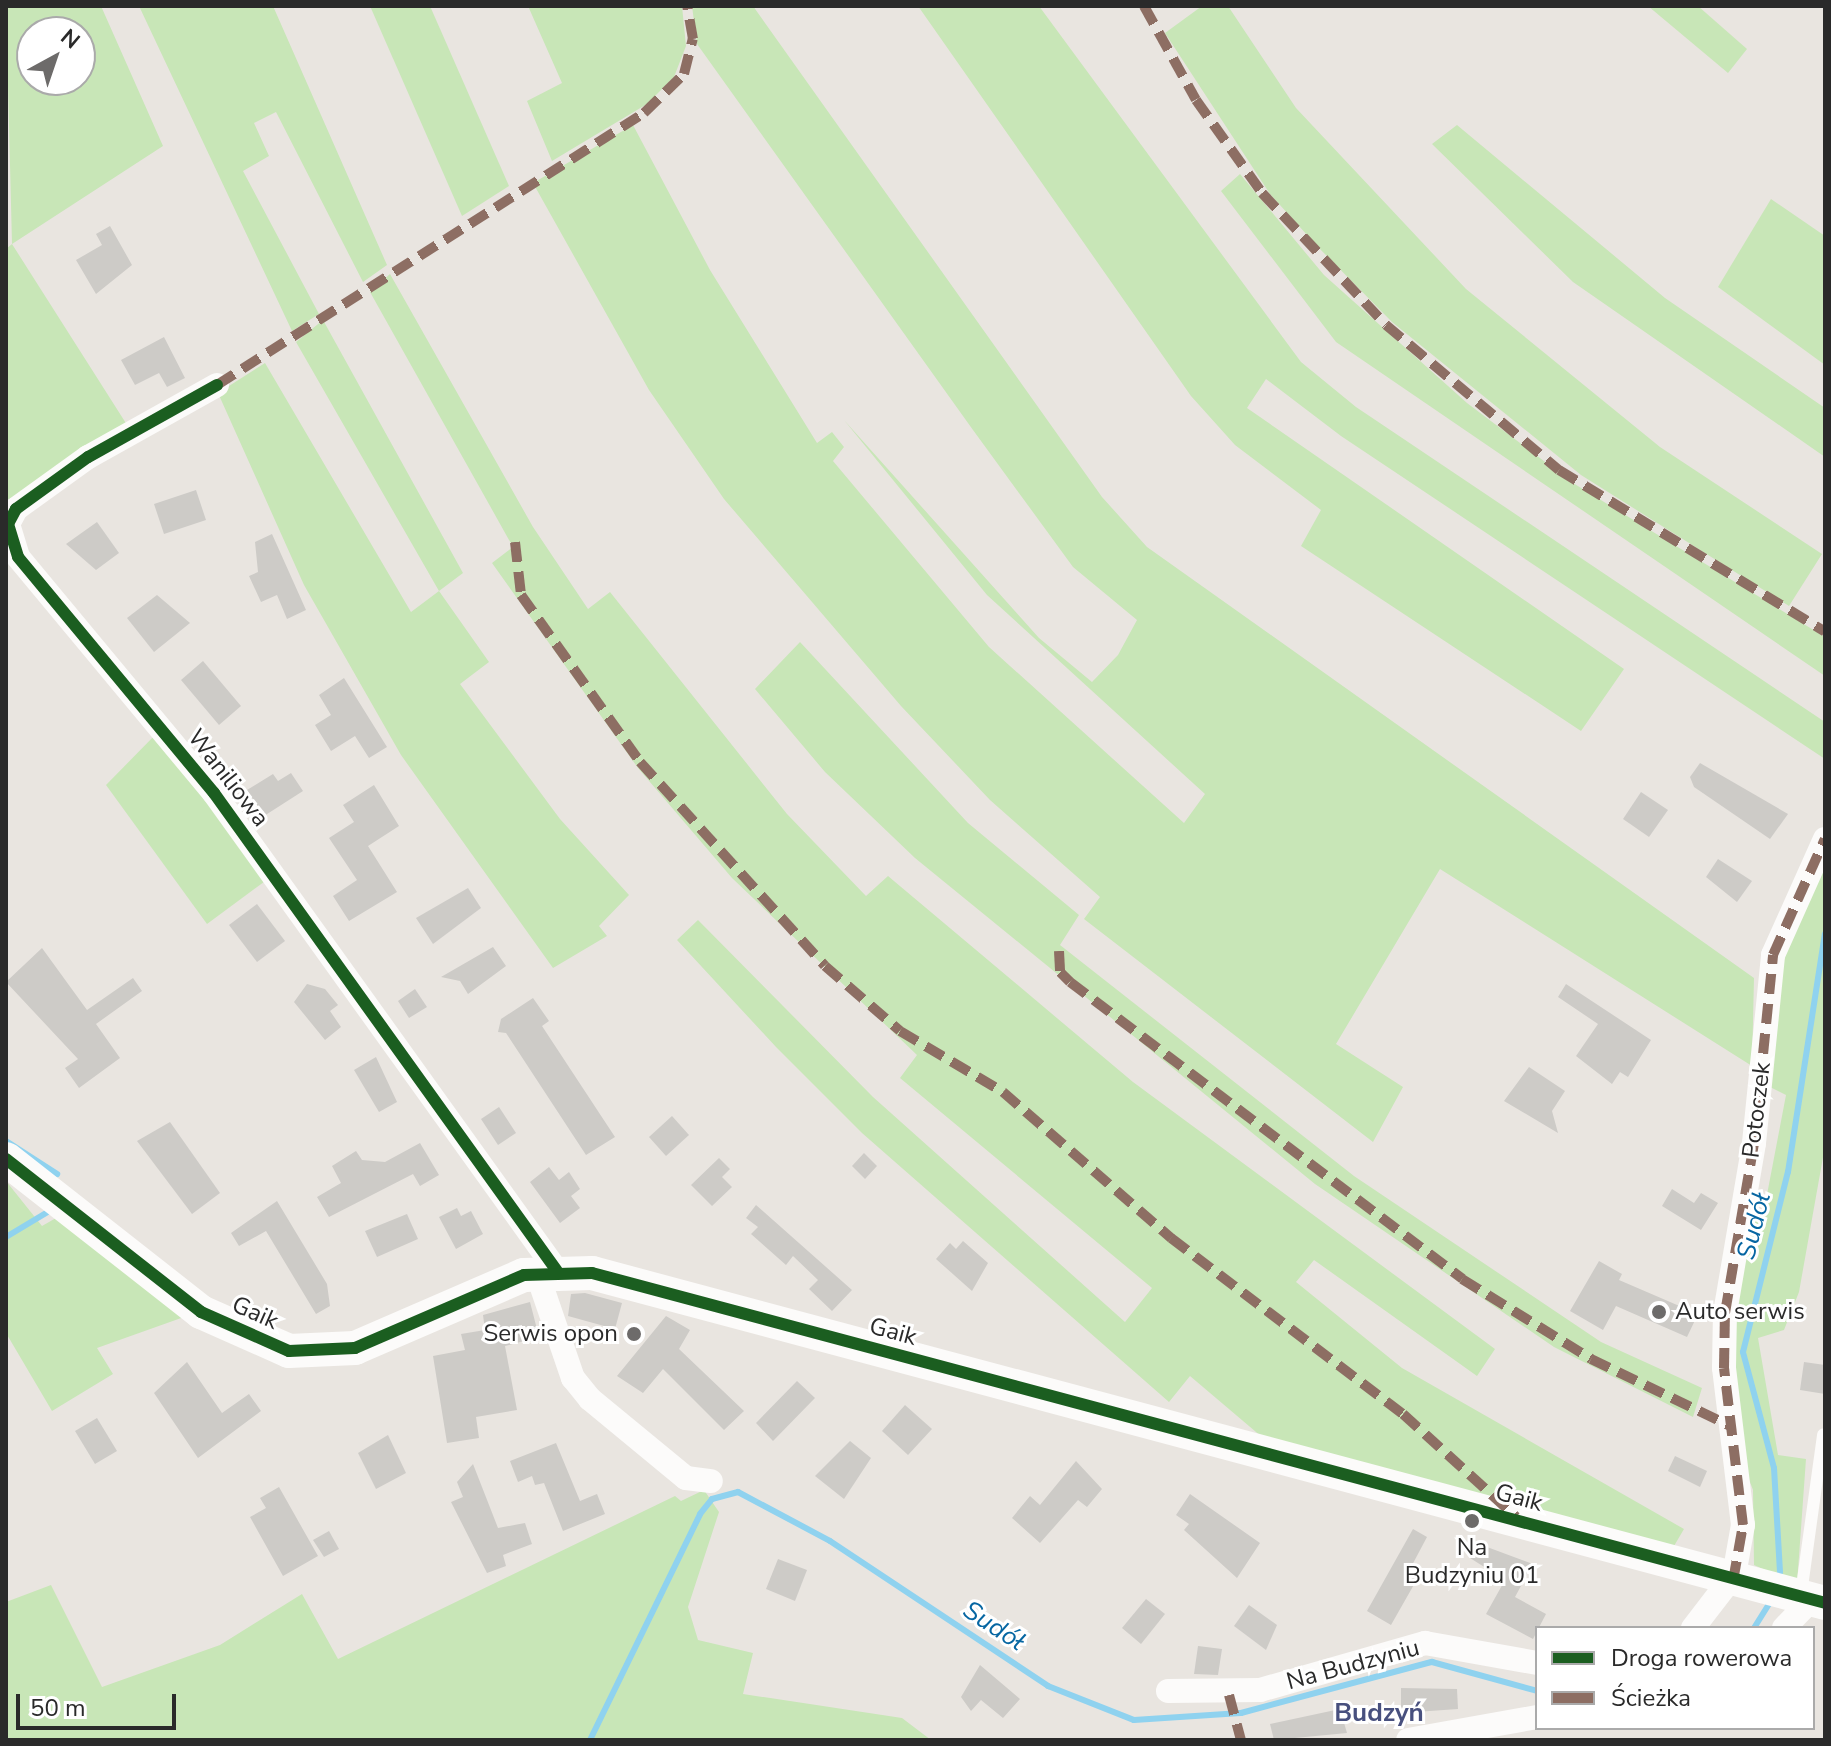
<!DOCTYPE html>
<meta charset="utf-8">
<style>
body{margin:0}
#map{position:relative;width:1831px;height:1746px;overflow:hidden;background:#e9e5e0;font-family:"Nunito Sans",sans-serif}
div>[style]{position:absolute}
.green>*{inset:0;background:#c8e6b7}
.stream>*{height:6px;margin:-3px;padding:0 3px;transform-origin:3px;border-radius:3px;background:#8fd2ef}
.building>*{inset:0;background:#cdcbc7}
.lane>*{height:12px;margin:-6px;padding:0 6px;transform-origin:6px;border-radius:6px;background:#fcfbfa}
.street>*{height:24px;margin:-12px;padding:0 12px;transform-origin:12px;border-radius:12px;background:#fcfbfa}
.secondary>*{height:34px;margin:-17px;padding:0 17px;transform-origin:17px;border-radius:17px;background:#fcfbfa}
.quiet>*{height:10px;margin-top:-5px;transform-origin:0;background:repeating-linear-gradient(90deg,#8d6e63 0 20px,transparent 0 30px)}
.cycleway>*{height:12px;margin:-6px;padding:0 6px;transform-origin:6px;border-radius:6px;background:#1b5e20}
.dots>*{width:22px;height:22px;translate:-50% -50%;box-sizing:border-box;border:4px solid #fff;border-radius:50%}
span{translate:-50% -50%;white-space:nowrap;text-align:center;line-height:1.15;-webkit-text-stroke:6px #fff;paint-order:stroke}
.street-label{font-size:24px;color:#2a2a2a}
.poi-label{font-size:24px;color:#2a2a2a}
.left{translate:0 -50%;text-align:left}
.right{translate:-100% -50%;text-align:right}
.water-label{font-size:26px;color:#0666a2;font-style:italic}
.neighbourhood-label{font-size:26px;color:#48507e;font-weight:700}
.frame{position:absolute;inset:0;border:8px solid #2a2a2a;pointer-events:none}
.legend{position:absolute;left:1535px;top:1626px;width:280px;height:104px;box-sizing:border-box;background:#fff;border:2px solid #aaa;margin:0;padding:10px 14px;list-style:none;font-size:24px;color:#2a2a2a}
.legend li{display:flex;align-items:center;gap:16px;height:40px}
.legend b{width:40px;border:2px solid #aaa}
.north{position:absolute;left:16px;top:16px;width:80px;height:80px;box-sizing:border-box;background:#fff;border:2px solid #aaa;border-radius:50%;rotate:40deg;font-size:22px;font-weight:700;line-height:32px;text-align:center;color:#2a2a2a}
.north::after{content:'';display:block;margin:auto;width:28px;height:36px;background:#6d6b6a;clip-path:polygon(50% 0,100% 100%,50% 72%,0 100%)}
.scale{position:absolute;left:16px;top:1694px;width:160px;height:36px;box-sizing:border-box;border:4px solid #2a2a2a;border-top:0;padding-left:10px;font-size:24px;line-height:28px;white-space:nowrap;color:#2a2a2a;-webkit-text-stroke:6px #fff;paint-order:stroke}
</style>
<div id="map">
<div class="green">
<div style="clip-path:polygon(evenodd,6px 6px,101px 6px,163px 146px,12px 244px,129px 428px,6px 511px,6px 249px,12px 244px,6px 6px,32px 32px,80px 32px,80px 80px,32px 80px,32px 32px)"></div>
<div style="clip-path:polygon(139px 6px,273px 6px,387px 265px,363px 282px,276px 112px,254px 123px,269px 156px,243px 171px,319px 314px,292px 331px)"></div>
<div style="clip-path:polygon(370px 6px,430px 6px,509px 186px,462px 216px)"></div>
<div style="clip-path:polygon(528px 6px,682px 6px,686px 46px,674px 77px,647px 104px,552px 161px,527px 101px,562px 83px)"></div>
<div style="clip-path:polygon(692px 6px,753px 6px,1102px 497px,1147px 547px,1754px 978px,1752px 1066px,1440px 869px,1336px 1044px,1403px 1087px,1373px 1142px,1084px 919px,1100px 897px,990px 800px,901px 706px,724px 499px,649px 390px,533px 183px,633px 125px,710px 270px,817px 443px,832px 432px,844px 447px,833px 461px,989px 647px,1184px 823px,1205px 794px,987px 595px,844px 420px,1039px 638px,1092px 682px,1118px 655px,1137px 620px,1073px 567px,973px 430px,697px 44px)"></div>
<div style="clip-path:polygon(918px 6px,1039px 6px,1301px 362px,1356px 407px,1825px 722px,1825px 759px,1341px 436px,1266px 379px,1247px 408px,1624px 669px,1581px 731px,1301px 546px,1321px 510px,1235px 445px,1191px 396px)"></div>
<div style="clip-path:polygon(1202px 6px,1228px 6px,1296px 108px,1466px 289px,1660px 447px,1822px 554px,1789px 606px,1581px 475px,1392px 322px,1317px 246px,1270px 194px,1165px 33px)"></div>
<div style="clip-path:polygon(1648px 6px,1698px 6px,1747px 49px,1728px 73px)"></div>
<div style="clip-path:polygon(1457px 125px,1665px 298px,1825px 408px,1825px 457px,1573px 282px,1432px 144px)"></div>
<div style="clip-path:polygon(1240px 174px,1324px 275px,1467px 403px,1573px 483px,1825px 637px,1825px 676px,1336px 342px,1221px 191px)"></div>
<div style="clip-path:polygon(1771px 199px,1825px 236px,1825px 365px,1718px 287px)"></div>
<div style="clip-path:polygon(390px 274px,533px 527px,588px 609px,610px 592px,787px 814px,866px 896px,888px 876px,1133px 1082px,1495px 1349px,1477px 1376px,1314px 1260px,1296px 1282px,1402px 1368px,1684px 1529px,1674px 1546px,1269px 1443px,1190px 1376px,1169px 1402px,862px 1133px,776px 1047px,677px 940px,698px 920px,873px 1097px,1125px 1322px,1152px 1288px,900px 1078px,917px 1055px,732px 878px,638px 768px,492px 563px,513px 547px,370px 292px)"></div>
<div style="clip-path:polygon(323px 320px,463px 573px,439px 591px,489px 662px,460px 684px,560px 819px,629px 895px,599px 926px,607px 936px,553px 968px,401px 755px,304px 585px,218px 393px,265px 363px,411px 612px,439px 591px,296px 342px)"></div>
<div style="clip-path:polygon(800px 642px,968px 823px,1079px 915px,1060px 945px,1354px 1176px,1601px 1342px,1702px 1388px,1693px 1417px,1554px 1347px,1315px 1184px,915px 858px,825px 772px,755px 689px)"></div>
<div style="clip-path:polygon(158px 732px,268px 879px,207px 924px,106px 785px)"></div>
<div style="clip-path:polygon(1825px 865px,1825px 1146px,1799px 1292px,1784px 1330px,1758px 1338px,1778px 1455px,1806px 1459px,1797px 1584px,1754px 1565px,1753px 1490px,1742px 1461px,1731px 1331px,1748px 1233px,1765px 1205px,1786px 1095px,1770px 1087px,1786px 937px)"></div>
<div style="clip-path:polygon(6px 1181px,42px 1226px,56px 1218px,184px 1317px,97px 1348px,113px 1374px,52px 1411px,6px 1333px)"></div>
<div style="clip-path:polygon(704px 1490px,719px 1512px,688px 1607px,698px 1640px,753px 1653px,743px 1694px,902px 1718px,931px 1740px,6px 1740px,6px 1602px,51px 1585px,102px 1687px,220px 1645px,302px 1594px,338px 1659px,675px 1496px,681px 1501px)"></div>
</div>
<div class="stream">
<div style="left:6px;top:1141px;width:61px;rotate:32.9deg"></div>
<div style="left:6px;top:1237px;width:52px;rotate:-31deg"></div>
<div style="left:1780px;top:1572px;width:104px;rotate:-93.3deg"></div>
<div style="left:1774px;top:1468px;width:120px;rotate:-105deg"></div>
<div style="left:1743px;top:1352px;width:186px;rotate:-76deg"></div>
<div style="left:1788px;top:1172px;width:241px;rotate:-81.2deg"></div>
<div style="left:1754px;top:1628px;width:28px;rotate:-58deg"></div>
<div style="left:590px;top:1740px;width:251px;rotate:-64deg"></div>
<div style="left:700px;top:1514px;width:19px;rotate:-51deg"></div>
<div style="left:712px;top:1499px;width:27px;rotate:-15deg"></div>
<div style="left:738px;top:1492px;width:104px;rotate:28deg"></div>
<div style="left:830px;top:1541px;width:262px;rotate:33.6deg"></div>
<div style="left:1048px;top:1686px;width:92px;rotate:21.6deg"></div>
<div style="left:1134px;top:1720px;width:107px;rotate:-3.7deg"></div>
<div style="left:1241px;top:1713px;width:198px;rotate:-15deg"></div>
<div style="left:1432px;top:1662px;width:109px;rotate:15.4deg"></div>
</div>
<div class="building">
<div style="clip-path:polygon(110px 226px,132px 265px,96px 294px,76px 260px,102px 245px,96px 234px)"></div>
<div style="clip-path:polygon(164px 337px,185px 378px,167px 387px,159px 373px,135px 385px,121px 360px)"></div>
<div style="clip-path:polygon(196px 490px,206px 520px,164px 534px,154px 504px)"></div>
<div style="clip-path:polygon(97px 522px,119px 553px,96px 570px,66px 544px)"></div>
<div style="clip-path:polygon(272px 534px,306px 610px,287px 619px,277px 595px,261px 602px,249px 576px,258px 572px,255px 542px)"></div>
<div style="clip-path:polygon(157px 595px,190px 623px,154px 652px,127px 618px)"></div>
<div style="clip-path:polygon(203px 661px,241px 706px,219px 725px,181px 680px)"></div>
<div style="clip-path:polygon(344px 678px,387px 747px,369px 758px,355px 736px,331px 751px,315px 725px,331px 715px,319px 695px)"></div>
<div style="clip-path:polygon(1700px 763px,1788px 814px,1770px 839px,1694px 787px,1690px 777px)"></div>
<div style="clip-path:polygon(291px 773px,303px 791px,264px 816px,247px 790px,273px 774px,278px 781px)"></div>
<div style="clip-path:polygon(374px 785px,399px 826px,368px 846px,397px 892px,349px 921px,333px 896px,357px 880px,329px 838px,354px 822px,343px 805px)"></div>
<div style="clip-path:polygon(1641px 792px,1668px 810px,1649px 837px,1623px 819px)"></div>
<div style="clip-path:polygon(1718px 859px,1752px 881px,1737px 902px,1706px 877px)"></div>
<div style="clip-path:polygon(468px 888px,481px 908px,433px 944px,416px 918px)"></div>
<div style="clip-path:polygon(257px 904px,285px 941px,257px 962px,229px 925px)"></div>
<div style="clip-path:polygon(493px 947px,506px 966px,468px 994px,460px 981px,441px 977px)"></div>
<div style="clip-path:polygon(42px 948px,87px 1010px,133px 978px,142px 991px,96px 1024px,120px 1058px,79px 1088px,65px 1068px,78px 1059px,6px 982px)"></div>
<div style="clip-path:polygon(307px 984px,325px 989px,338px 1005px,330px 1011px,341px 1027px,325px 1040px,294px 1002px)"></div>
<div style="clip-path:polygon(1566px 984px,1651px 1040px,1628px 1077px,1620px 1072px,1612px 1084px,1576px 1056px,1598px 1024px,1558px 997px)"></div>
<div style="clip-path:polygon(415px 989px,427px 1007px,409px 1018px,398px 1001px)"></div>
<div style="clip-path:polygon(533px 998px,549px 1021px,542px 1026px,615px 1137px,586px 1155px,506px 1033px,498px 1032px,501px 1019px)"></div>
<div style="clip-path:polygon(376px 1057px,397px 1102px,379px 1112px,354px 1070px)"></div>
<div style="clip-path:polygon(1529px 1067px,1565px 1091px,1552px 1111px,1558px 1133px,1504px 1101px)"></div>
<div style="clip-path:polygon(499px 1107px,516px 1133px,498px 1145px,481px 1119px)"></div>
<div style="clip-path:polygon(672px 1116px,689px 1135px,666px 1156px,649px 1137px)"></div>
<div style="clip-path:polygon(170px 1122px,220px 1193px,192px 1214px,137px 1141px)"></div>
<div style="clip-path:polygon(420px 1143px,439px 1175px,420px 1186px,413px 1174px,329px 1217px,317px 1197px,341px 1183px,332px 1166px,356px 1151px,362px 1160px,385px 1162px)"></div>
<div style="clip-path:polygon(864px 1153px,877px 1166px,865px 1179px,852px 1166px)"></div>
<div style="clip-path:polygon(719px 1158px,730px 1169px,722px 1177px,732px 1187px,712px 1206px,691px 1185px)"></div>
<div style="clip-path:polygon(549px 1167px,559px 1180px,569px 1172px,580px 1189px,571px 1196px,580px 1208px,560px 1223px,530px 1182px)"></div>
<div style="clip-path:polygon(1672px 1189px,1694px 1203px,1701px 1193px,1718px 1203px,1701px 1230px,1662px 1206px)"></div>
<div style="clip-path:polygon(277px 1201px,327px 1284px,330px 1306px,316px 1314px,266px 1231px,239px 1246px,231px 1233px)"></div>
<div style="clip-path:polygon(756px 1205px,852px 1290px,832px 1311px,809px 1289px,818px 1280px,793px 1256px,786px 1265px,751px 1234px,758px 1227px,746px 1218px)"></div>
<div style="clip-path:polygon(457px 1208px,461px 1216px,471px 1211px,483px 1234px,456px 1249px,439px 1217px)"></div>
<div style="clip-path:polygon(407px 1214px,418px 1239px,377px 1257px,365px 1231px)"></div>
<div style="clip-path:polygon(963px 1241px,988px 1263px,972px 1291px,936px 1259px,950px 1243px,956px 1249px)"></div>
<div style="clip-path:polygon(1599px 1261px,1622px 1274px,1619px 1280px,1698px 1314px,1687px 1337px,1616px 1306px,1603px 1330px,1570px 1311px)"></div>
<div style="clip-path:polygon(585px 1293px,622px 1303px,615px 1329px,568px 1316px,571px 1294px)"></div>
<div style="clip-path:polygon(530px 1302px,539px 1337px,505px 1346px,517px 1410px,476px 1417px,479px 1438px,447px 1443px,433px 1356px,465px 1350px,461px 1334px,485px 1330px,483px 1315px)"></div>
<div style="clip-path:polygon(666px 1316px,690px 1330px,679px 1349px,744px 1411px,724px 1430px,663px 1369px,643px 1393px,617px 1376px)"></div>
<div style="clip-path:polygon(187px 1362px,222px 1413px,249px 1394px,261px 1411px,198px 1458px,154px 1393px)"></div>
<div style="clip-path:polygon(1804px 1362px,1825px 1365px,1825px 1394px,1800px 1390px)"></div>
<div style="clip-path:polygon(797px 1381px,815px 1398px,773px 1441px,756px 1423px)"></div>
<div style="clip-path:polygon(905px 1405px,932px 1429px,908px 1455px,882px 1431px)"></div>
<div style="clip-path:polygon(97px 1418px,117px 1451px,95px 1464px,75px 1431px)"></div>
<div style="clip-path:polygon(388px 1435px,406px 1473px,376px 1489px,358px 1453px)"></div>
<div style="clip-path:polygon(850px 1441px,871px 1458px,844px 1499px,815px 1476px)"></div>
<div style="clip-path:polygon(556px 1443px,580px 1501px,597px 1494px,605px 1514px,563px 1531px,544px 1483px,535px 1485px,532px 1476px,518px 1482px,510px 1461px)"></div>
<div style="clip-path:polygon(1675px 1456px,1707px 1471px,1700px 1487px,1668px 1471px)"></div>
<div style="clip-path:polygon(1076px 1461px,1102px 1489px,1087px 1507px,1078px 1500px,1040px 1543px,1012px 1518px,1030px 1496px,1040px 1505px)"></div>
<div style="clip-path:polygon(473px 1464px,498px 1528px,525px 1523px,532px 1544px,503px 1555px,506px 1566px,487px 1573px,451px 1502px,463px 1497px,457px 1482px)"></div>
<div style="clip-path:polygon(279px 1487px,318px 1556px,283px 1576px,250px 1517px,266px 1508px,260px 1498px)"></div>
<div style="clip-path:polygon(1190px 1494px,1260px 1543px,1237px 1578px,1184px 1530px,1189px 1524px,1176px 1515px)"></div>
<div style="clip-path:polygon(1413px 1529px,1427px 1537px,1410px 1569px,1420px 1574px,1391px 1625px,1367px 1611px)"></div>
<div style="clip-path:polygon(329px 1531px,339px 1549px,324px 1557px,313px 1540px)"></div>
<div style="clip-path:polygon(1479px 1544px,1533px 1564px,1515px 1597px,1546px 1614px,1533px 1639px,1486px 1614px,1505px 1580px,1470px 1558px)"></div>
<div style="clip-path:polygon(778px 1559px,807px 1570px,795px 1601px,766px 1589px)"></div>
<div style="clip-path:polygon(1146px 1599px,1165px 1614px,1141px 1644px,1122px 1628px)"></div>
<div style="clip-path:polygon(1249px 1605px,1277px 1625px,1266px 1650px,1234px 1626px)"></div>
<div style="clip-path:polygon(1198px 1646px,1222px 1649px,1218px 1675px,1194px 1674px)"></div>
<div style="clip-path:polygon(980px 1665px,1020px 1699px,1003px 1718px,981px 1700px,971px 1711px,961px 1697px)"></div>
<div style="clip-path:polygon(1401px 1688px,1457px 1689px,1458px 1709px,1401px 1713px)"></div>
<div style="clip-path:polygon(1340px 1709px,1347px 1733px,1274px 1740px,1270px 1724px)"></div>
</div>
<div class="lane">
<div style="left:1801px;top:1594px;width:161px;rotate:-82.1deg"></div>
</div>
<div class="street">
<div style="left:217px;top:385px;width:148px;rotate:150.8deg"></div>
<div style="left:88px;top:457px;width:89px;rotate:144.2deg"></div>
<div style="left:16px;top:509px;width:17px;rotate:118deg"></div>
<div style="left:8px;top:524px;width:34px;rotate:73deg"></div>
<div style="left:18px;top:557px;width:307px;rotate:50.3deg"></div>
<div style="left:214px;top:793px;width:588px;rotate:54.34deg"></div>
<div style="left:537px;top:1273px;width:111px;rotate:71.1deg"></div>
<div style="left:573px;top:1378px;width:27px;rotate:51deg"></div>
<div style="left:590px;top:1399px;width:124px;rotate:39.5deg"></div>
<div style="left:686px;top:1478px;width:25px;rotate:7deg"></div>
<div style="left:1733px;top:1581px;width:57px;rotate:-79.9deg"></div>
<div style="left:1743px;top:1525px;width:158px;rotate:-96.9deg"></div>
<div style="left:1724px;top:1368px;width:55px;rotate:-89deg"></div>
<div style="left:1725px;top:1313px;width:172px;rotate:-80.3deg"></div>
<div style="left:1754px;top:1143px;width:189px;rotate:-84.2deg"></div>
<div style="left:1773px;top:955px;width:127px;rotate:-65.9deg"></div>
<div style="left:1693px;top:1628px;width:61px;rotate:-52.4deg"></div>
<div style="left:1784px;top:1628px;width:39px;rotate:-46deg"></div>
<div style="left:1168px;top:1691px;width:92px;rotate:-0.6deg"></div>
<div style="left:1260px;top:1690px;width:172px;rotate:-15.9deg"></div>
<div style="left:1425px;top:1643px;width:114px;rotate:10.1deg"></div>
<div style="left:1408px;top:1740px;width:131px;rotate:-10.1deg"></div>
</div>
<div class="secondary">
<div style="left:6px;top:1159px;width:248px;rotate:38.1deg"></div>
<div style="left:201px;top:1312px;width:96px;rotate:23.9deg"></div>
<div style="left:289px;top:1351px;width:66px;rotate:-2.6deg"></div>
<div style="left:355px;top:1348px;width:184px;rotate:-23.4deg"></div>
<div style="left:524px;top:1275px;width:68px;rotate:-1.7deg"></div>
<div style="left:592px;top:1273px;width:1276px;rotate:14.98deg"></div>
</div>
<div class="quiet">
<div style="left:1144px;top:6px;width:107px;rotate:61deg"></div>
<div style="left:1196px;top:100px;width:114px;rotate:54.6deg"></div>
<div style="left:1262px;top:193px;width:181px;rotate:46.8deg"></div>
<div style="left:1386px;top:325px;width:226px;rotate:40deg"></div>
<div style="left:1559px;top:470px;width:311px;rotate:31.3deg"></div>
<div style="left:217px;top:385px;width:506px;rotate:-32.5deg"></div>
<div style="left:644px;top:113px;width:56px;rotate:-44.3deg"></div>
<div style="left:684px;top:74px;width:36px;rotate:-76deg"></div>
<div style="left:693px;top:39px;width:34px;rotate:-100deg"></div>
<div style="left:515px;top:542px;width:53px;rotate:83.5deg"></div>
<div style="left:521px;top:595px;width:205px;rotate:54.5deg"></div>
<div style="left:640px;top:762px;width:275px;rotate:47.8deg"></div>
<div style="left:825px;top:966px;width:99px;rotate:40.9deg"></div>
<div style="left:900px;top:1031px;width:120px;rotate:30.6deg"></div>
<div style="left:1003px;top:1092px;width:223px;rotate:41deg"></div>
<div style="left:1171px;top:1238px;width:291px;rotate:37.2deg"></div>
<div style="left:1403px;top:1414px;width:153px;rotate:42.3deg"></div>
<div style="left:1059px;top:951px;width:21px;rotate:87deg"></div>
<div style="left:1060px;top:972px;width:14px;rotate:45deg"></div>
<div style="left:1070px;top:982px;width:492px;rotate:37.1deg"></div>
<div style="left:1462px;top:1279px;width:152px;rotate:31.8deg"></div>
<div style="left:1591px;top:1359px;width:154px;rotate:25.7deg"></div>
<div style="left:1733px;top:1581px;width:57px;rotate:-79.9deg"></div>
<div style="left:1743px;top:1525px;width:158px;rotate:-96.9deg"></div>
<div style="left:1724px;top:1368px;width:55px;rotate:-89deg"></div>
<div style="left:1725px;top:1313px;width:172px;rotate:-80.3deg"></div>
<div style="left:1754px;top:1143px;width:189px;rotate:-84.2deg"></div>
<div style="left:1773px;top:955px;width:127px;rotate:-65.9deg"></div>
<div style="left:1229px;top:1695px;width:47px;rotate:75.1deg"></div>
</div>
<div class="cycleway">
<div style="left:217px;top:385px;width:148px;rotate:150.8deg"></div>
<div style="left:88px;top:457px;width:89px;rotate:144.2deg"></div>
<div style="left:16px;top:509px;width:17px;rotate:118deg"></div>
<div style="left:8px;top:524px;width:34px;rotate:73deg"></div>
<div style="left:18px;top:557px;width:307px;rotate:50.3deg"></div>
<div style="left:214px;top:793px;width:588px;rotate:54.34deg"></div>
<div style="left:6px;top:1159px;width:248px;rotate:38.1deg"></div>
<div style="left:201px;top:1312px;width:96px;rotate:23.9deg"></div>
<div style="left:289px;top:1351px;width:66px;rotate:-2.6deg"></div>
<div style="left:355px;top:1348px;width:184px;rotate:-23.4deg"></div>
<div style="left:524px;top:1275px;width:68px;rotate:-1.7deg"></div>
<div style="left:592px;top:1273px;width:1276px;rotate:14.98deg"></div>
</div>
<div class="dots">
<div style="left:1659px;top:1312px;background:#6d6b6a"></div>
<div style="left:634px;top:1334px;background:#6d6b6a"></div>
<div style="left:1472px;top:1521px;background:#6d6b6a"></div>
</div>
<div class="street-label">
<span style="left:228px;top:778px;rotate:52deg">Waniliowa</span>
<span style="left:1757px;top:1110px;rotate:-83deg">Potoczek</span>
<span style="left:255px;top:1313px;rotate:24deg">Gaik</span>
<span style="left:893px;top:1332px;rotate:15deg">Gaik</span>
<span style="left:1519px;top:1498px;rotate:15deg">Gaik</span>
<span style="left:1353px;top:1665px;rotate:-15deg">Na Budzyniu</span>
</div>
<div class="poi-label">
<span class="left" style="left:1675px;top:1312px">Auto serwis</span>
<span class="right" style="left:618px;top:1334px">Serwis opon</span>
<span style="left:1472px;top:1562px">Na<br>Budzyniu 01</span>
</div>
<div class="water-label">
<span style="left:1754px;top:1226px;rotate:-76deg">Sudół</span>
<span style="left:994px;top:1626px;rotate:33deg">Sudół</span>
</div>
<div class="neighbourhood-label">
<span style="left:1379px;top:1713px">Budzyń</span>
</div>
<div class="frame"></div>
<ul class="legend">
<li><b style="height:10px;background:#1b5e20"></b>Droga rowerowa</li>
<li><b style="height:10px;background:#8d6e63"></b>Ścieżka</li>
</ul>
<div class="north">N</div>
<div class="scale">50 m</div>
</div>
